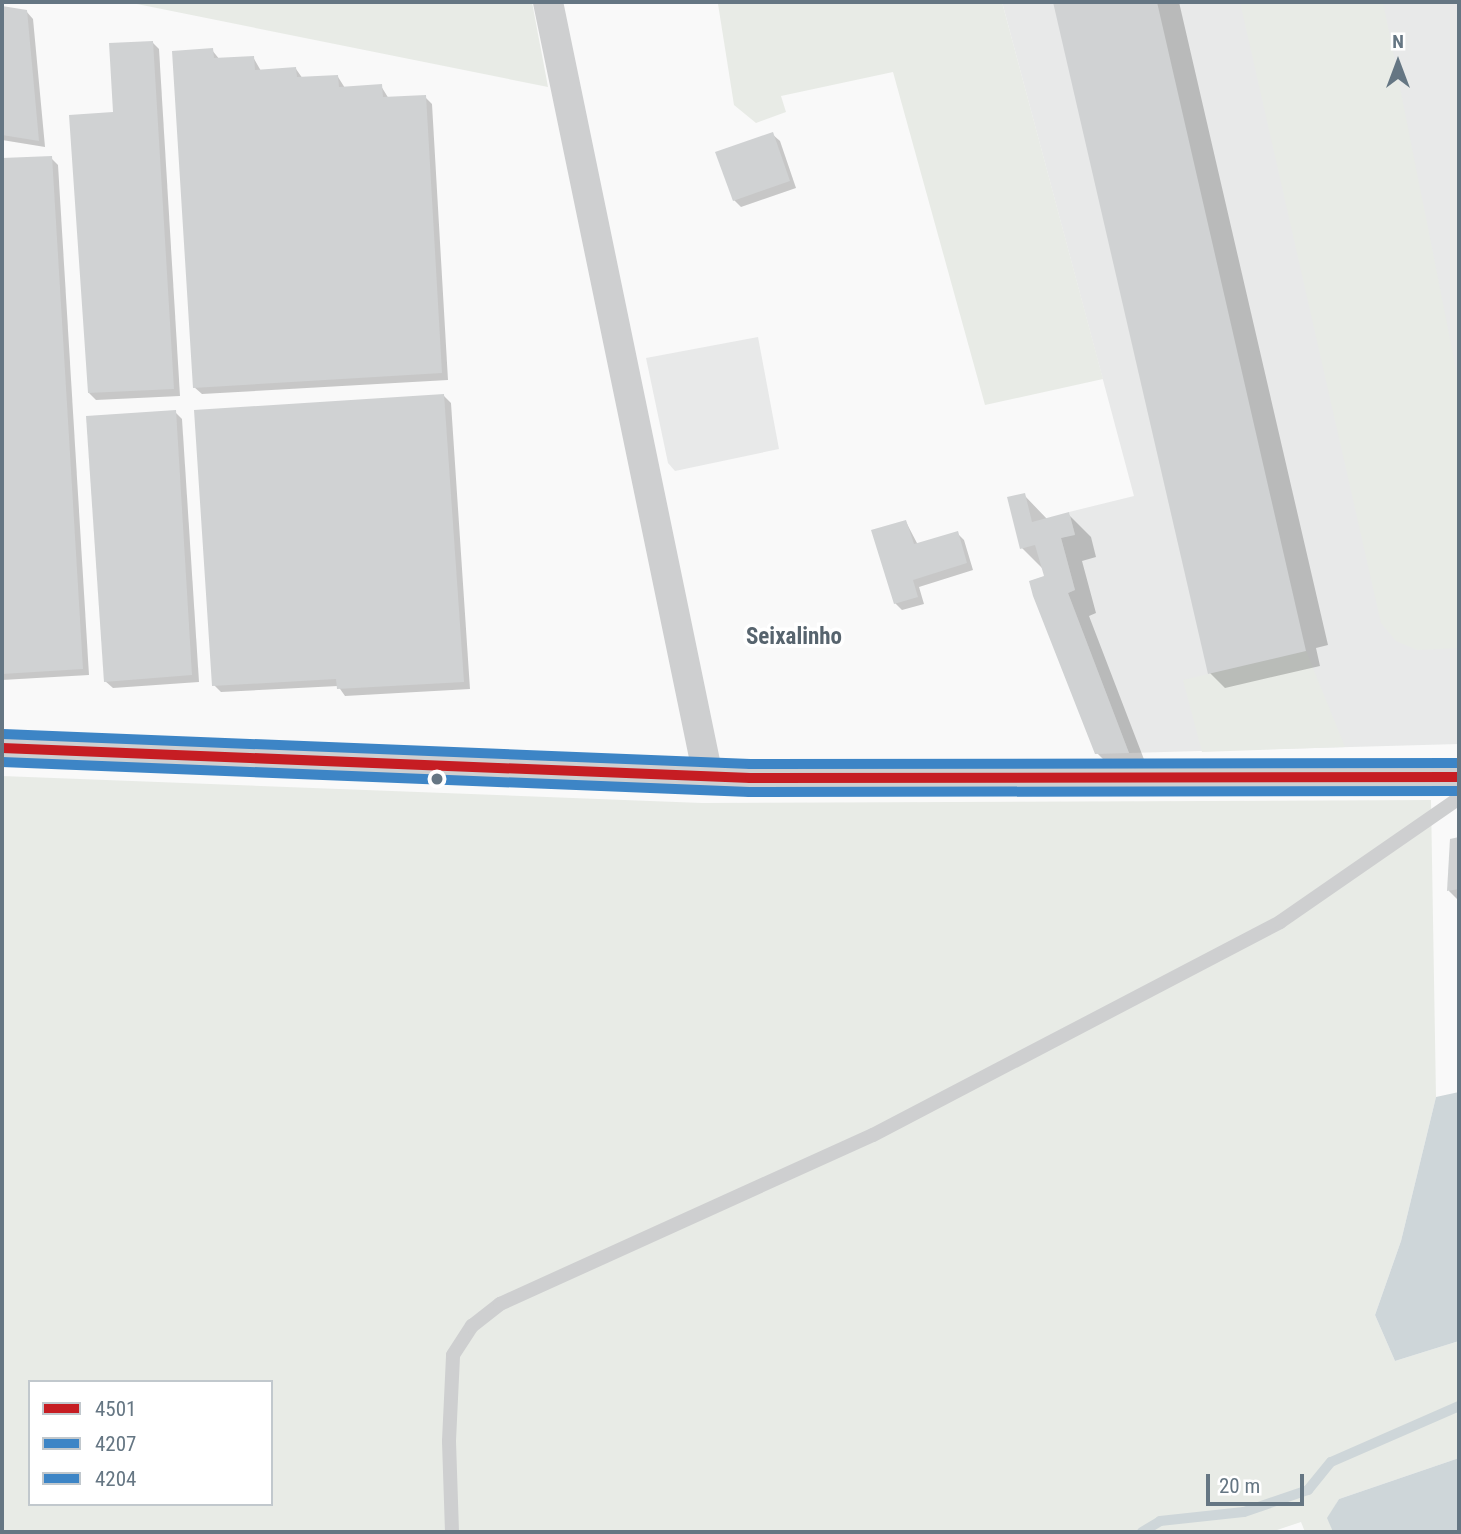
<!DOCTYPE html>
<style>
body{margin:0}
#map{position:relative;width:1461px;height:1534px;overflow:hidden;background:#f9f9f9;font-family:"Roboto Condensed",sans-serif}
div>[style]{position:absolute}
.built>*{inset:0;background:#e8e9e9}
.green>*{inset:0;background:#e8ebe6}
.water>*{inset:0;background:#ced6d9}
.shadow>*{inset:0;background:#0003}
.stream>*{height:10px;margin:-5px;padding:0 5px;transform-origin:5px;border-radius:5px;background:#ced6d9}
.building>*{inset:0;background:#d0d2d3}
.lane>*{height:14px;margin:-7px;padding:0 7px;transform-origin:7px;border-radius:7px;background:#cecfd0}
.street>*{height:30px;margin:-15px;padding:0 15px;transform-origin:15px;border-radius:15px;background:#cecfd0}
.bus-1>*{height:10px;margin:-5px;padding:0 5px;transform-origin:5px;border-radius:5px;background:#c61d23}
.bus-2>*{height:10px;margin:-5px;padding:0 5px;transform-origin:5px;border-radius:5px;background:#3d85c6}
.bus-3>*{height:10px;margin:-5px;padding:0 5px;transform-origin:5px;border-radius:5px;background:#3d85c6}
.dots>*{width:19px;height:19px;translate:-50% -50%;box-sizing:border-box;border:4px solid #fff;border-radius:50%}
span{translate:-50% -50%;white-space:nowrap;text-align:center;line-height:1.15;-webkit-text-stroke:7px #fff;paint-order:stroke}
.neighbourhood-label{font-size:23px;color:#57646e;font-weight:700}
.frame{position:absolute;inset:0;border:4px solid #657683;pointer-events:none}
.legend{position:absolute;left:28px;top:1380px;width:245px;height:126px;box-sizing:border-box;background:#fff;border:2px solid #c1c8cd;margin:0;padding:9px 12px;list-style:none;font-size:21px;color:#657683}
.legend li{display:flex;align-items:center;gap:14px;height:35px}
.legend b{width:35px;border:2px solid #c1c8cd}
.north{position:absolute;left:1363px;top:28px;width:70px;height:70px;-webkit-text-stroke:5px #fff;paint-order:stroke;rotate:0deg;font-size:19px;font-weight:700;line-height:28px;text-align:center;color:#657683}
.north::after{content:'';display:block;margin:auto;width:24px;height:32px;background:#657683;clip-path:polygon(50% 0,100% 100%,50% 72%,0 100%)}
.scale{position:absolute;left:1206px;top:1474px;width:98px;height:32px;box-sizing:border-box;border:4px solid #657683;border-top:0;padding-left:9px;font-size:21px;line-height:24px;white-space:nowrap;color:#657683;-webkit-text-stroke:5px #fff;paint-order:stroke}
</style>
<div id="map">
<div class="built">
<div style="clip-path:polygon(1002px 2px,1459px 2px,1459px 744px,1129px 753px,1068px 593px,1075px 590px,1061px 538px,1075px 534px,1069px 512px,1134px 496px)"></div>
<div style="clip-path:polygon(758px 337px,779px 449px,675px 471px,668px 463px,646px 358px)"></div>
</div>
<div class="green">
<div style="clip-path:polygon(127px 2px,532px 2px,548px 87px)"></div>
<div style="clip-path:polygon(726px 2px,1002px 2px,1103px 379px,985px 405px,893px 72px,781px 96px,786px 112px,756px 123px,734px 105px,718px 4px)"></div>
<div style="clip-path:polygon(1240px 2px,1383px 2px,1459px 384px,1459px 648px,1417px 650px,1396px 641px,1381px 623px)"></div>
<div style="clip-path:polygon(1306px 651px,1345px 747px,1202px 752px,1183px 680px)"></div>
<div style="clip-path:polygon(evenodd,2px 776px,702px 803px,1431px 800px,1436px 1097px,1401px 1241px,1375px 1315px,1395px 1361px,1459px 1341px,1459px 1458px,1339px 1499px,1328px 1518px,1333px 1532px,1305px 1532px,1301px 1522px,1271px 1532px,2px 1532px,2px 776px,30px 1382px,271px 1382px,271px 1504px,30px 1504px,30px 1382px)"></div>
</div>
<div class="water">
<div style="clip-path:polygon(1459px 1092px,1459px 1341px,1395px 1361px,1375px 1315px,1401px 1241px,1436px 1097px)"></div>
<div style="clip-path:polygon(1459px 1458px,1459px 1532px,1333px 1532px,1327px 1518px,1339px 1499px)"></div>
</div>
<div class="shadow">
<div style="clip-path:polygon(1055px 2px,1179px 2px,1328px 645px,1316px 648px,1320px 666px,1225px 688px,1210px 673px)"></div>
<div style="clip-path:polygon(2px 7px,26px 11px,33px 19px,45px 147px,2px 140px)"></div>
<div style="clip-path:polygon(152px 42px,159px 49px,180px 396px,96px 400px,89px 393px,115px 114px)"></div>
<div style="clip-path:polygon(212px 50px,220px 60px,253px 57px,261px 71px,296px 69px,303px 79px,338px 77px,345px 88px,381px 86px,389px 99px,425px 97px,432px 104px,448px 380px,202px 394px,194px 387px)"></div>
<div style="clip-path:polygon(772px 134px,780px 141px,796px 188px,741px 207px,734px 200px)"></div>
<div style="clip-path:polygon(51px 158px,58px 165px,89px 675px,2px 680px,2px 161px)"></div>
<div style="clip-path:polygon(444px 396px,451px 403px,470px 689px,345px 696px,338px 686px,221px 692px,214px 685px)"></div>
<div style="clip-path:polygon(175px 412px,182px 419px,199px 682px,113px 688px,105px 681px)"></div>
<div style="clip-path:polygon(1024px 495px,1048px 520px,1068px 514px,1091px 537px,1096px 557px,1082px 561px,1096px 613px,1089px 616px,1150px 775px,1120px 776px,1097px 753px,1044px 570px,1022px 548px)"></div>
<div style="clip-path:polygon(906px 522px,918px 545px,957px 533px,964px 540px,973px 570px,919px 587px,924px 604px,902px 610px,895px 603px)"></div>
<div style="clip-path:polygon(1459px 839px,1459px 901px,1449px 891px,1451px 841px)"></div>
</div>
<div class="stream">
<div style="left:1142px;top:1532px;width:21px;rotate:-31deg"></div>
<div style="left:1160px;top:1521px;width:84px;rotate:-6.1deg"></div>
<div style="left:1244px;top:1512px;width:68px;rotate:-19deg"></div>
<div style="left:1308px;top:1490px;width:36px;rotate:-51deg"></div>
<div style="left:1331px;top:1462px;width:140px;rotate:-23.6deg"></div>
</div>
<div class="building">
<div style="clip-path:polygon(1053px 2px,1157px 2px,1306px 651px,1208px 674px)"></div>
<div style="clip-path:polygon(2px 6px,27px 10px,39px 141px,2px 135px)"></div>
<div style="clip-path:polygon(153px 41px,174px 389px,88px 393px,69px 115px,113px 112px,109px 43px)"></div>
<div style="clip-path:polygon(213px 48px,214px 58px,254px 56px,255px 70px,296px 67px,297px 77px,338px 75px,339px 87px,382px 84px,383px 97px,426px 95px,442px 373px,193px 388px,172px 51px)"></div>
<div style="clip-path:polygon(773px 132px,790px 181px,733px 201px,715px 152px)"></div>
<div style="clip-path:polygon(52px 156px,83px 669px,2px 674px,2px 158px)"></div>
<div style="clip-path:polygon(444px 394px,464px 682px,337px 689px,336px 679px,212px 686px,194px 410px)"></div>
<div style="clip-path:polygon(176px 410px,192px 675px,104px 682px,86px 416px)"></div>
<div style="clip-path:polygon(1025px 493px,1032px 522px,1069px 512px,1075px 535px,1061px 538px,1075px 590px,1068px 593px,1129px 753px,1095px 754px,1033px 596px,1029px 581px,1044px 576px,1035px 545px,1020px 549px,1007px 497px)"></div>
<div style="clip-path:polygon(906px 520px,914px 544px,958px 531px,967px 563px,913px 580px,918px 597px,894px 604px,871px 530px)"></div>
<div style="clip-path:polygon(1459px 837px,1459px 889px,1447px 891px,1450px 839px)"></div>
</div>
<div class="lane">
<div style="left:452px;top:1532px;width:91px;rotate:-91.9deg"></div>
<div style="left:449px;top:1441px;width:86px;rotate:-87.3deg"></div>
<div style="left:453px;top:1355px;width:35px;rotate:-57deg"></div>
<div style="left:472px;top:1326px;width:36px;rotate:-38deg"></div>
<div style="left:500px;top:1304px;width:409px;rotate:-24.4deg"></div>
<div style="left:873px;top:1135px;width:459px;rotate:-27.6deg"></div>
<div style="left:1280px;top:922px;width:218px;rotate:-34.7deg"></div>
</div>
<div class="street">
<div style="left:548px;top:2px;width:790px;rotate:78.32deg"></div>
<div style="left:2px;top:748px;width:749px;rotate:2.3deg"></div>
<div style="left:750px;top:778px;width:709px;rotate:-0.08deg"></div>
</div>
<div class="bus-1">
<div style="left:2px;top:748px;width:749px;rotate:2.3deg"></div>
<div style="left:750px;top:778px;width:709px;rotate:-0.08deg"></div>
</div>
<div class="bus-2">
<div style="left:2px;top:762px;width:748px;rotate:2.3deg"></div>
<div style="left:749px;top:792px;width:710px;rotate:-0.08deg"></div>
</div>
<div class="bus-3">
<div style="left:3px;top:734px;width:748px;rotate:2.3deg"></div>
<div style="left:750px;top:764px;width:709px;rotate:-0.08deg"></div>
</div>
<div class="dots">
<div style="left:437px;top:779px;background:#657683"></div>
</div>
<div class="neighbourhood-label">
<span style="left:794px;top:637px">Seixalinho</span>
</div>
<div class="frame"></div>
<ul class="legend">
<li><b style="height:9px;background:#c61d23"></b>4501</li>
<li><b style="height:9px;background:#3d85c6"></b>4207</li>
<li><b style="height:9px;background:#3d85c6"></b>4204</li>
</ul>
<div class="north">N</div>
<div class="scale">20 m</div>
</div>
